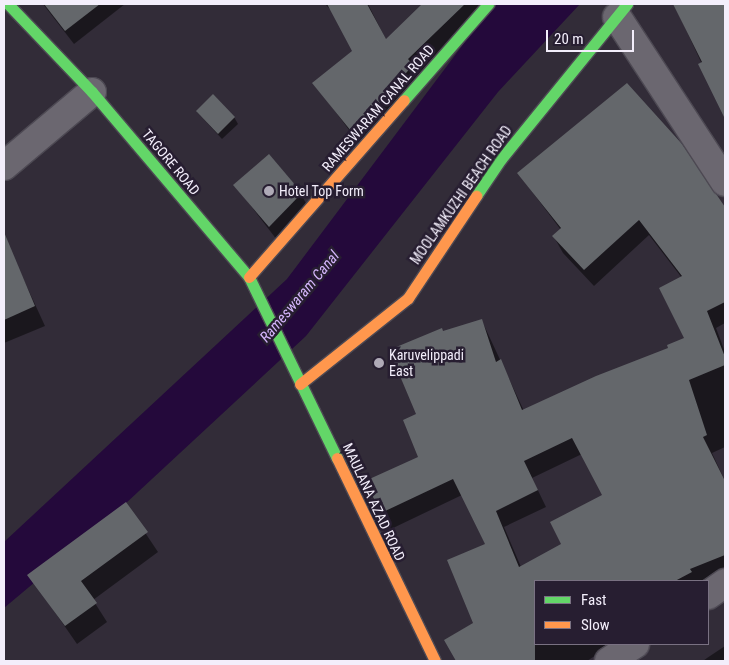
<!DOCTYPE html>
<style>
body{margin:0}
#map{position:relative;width:729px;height:665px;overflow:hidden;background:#322c38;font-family:"Roboto Condensed",sans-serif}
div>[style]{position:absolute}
.water>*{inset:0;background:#24093b}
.shadow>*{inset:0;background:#0007}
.building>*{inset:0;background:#64676b}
.roads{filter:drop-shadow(1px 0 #4d4953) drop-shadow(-1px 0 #4d4953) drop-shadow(0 1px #4d4953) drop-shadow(0 -1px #4d4953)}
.street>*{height:28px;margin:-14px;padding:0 14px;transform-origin:14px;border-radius:14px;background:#6b6770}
.fast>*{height:11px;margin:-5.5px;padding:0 5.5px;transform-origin:5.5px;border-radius:5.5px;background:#63d668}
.slow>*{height:11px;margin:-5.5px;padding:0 5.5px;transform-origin:5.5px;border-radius:5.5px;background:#ff974d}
.dots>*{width:14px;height:14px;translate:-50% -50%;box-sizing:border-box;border:2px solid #271e31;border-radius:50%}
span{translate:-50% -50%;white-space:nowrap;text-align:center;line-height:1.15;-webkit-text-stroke:5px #271e31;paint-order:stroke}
.street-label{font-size:14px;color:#f3eefb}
.poi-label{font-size:14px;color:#f3eefb}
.left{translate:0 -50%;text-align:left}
.water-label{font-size:15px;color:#d5b6fc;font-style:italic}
.frame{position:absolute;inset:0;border:5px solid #f3eefb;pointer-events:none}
.legend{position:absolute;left:534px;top:580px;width:175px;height:65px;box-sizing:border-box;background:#271e31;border:1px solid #797182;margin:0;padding:6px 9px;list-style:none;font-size:15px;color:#f3eefb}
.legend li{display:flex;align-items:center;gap:10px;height:25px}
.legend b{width:25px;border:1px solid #797182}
.scale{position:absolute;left:546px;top:30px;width:88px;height:22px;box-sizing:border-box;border:2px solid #f3eefb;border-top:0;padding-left:6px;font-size:15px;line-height:18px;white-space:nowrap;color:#f3eefb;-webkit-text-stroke:4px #271e31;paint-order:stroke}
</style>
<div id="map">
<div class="water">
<div style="clip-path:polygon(497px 4px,580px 4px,498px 92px,306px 336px,97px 530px,4px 608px,4px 542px,287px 279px,486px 14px)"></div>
</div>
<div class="shadow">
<div style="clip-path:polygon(43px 4px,125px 4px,74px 44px)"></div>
<div style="clip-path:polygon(325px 4px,368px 4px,386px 40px,423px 4px,489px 4px,361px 146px,314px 83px,353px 51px,331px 10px)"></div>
<div style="clip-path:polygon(674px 4px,725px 4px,725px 102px,721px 105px)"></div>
<div style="clip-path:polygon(197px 112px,234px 117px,238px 124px,222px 139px)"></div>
<div style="clip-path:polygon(evenodd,681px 145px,725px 208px,725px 323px,716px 328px,725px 352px,725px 447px,712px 453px,725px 481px,725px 575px,708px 581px,535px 581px,535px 644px,613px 644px,587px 661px,458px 661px,445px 640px,474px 623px,486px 545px,462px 495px,391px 529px,382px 512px,420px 457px,417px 415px,443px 333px,482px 321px,524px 411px,670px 349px,686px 339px,682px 278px,649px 235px,594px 286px,563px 253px,554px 237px,561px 230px,518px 173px,681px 145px,582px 454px,604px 496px,563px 544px,521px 567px,504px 527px,546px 507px,532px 478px,582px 454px)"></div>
<div style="clip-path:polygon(235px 185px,301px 194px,308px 207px,277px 240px)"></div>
<div style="clip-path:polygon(5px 239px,45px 326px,4px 343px,4px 240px)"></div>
<div style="clip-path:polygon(126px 504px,158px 552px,93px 600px,107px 622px,77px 644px,29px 575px)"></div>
<div style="clip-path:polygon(725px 646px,725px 661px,703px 661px,707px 658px)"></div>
</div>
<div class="building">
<div style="clip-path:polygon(44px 4px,100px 4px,65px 31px)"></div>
<div style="clip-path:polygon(327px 4px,367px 4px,386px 39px,422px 4px,465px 4px,408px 59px,413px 65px,367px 118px,351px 131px,312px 83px,352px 51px)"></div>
<div style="clip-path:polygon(673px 4px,725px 4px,725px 119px,698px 64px,702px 62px)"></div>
<div style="clip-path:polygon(evenodd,627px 83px,682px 144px,725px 207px,725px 302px,707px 311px,725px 357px,725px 365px,689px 380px,707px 435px,703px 437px,725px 481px,725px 555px,690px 569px,692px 572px,675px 581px,535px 581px,535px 661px,456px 661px,444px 640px,473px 623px,447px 560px,485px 544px,453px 479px,381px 513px,365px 481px,418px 457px,403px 420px,416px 414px,389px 350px,442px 328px,443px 331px,482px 319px,496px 362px,501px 359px,522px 410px,596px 376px,668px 348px,667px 345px,684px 338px,659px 288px,682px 276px,639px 220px,584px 270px,552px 236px,561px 228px,517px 173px,627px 83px,572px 438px,602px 495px,550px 522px,561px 544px,519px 567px,496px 511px,538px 490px,524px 461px,572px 438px)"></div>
<div style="clip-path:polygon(213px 94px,235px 117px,218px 134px,196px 111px)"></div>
<div style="clip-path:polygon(269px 154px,302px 193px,269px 227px,233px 185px)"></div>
<div style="clip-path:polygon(4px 232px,35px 306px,4px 320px)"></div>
<div style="clip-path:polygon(126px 502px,148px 532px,81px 581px,97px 603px,65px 626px,27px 575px)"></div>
</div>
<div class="roads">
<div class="street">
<div style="left:617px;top:17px;width:197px;rotate:56.8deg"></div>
<div style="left:4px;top:166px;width:115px;rotate:-40.1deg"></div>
<div style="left:708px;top:595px;width:21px;rotate:-35deg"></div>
<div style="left:609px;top:661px;width:31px;rotate:-33deg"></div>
</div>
<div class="fast">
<div style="left:8px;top:4px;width:122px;rotate:46.3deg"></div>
<div style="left:92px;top:92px;width:243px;rotate:49.7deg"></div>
<div style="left:249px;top:277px;width:201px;rotate:64.1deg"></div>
<div style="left:404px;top:100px;width:128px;rotate:-48.8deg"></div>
<div style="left:476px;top:196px;width:45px;rotate:-56deg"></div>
<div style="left:501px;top:159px;width:200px;rotate:-50.9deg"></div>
</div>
<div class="slow">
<div style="left:249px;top:277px;width:235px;rotate:-48.8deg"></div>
<div style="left:300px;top:384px;width:138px;rotate:-38.5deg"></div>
<div style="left:408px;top:298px;width:123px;rotate:-56.3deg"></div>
<div style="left:337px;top:458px;width:225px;rotate:64.2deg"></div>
</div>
</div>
<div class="dots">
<div style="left:269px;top:191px;background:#afaab7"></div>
<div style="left:379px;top:363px;background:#afaab7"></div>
</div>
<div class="street-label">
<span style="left:378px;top:108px;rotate:-49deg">RAMESWARAM CANAL ROAD</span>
<span style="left:171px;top:162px;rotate:50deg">TAGORE ROAD</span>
<span style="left:461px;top:195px;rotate:-55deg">MOOLAMKUZHI BEACH ROAD</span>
<span style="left:374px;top:502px;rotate:65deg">MAULANA AZAD ROAD</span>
</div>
<div class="poi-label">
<span class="left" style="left:279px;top:191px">Hotel Top Form</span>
<span class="left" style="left:389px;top:363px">Karuvelippadi<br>East</span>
</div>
<div class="water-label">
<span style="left:300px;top:297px;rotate:-50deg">Rameswaram Canal</span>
</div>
<div class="frame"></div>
<ul class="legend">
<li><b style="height:6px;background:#63d668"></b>Fast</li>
<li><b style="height:6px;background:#ff974d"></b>Slow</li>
</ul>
<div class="scale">20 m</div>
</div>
